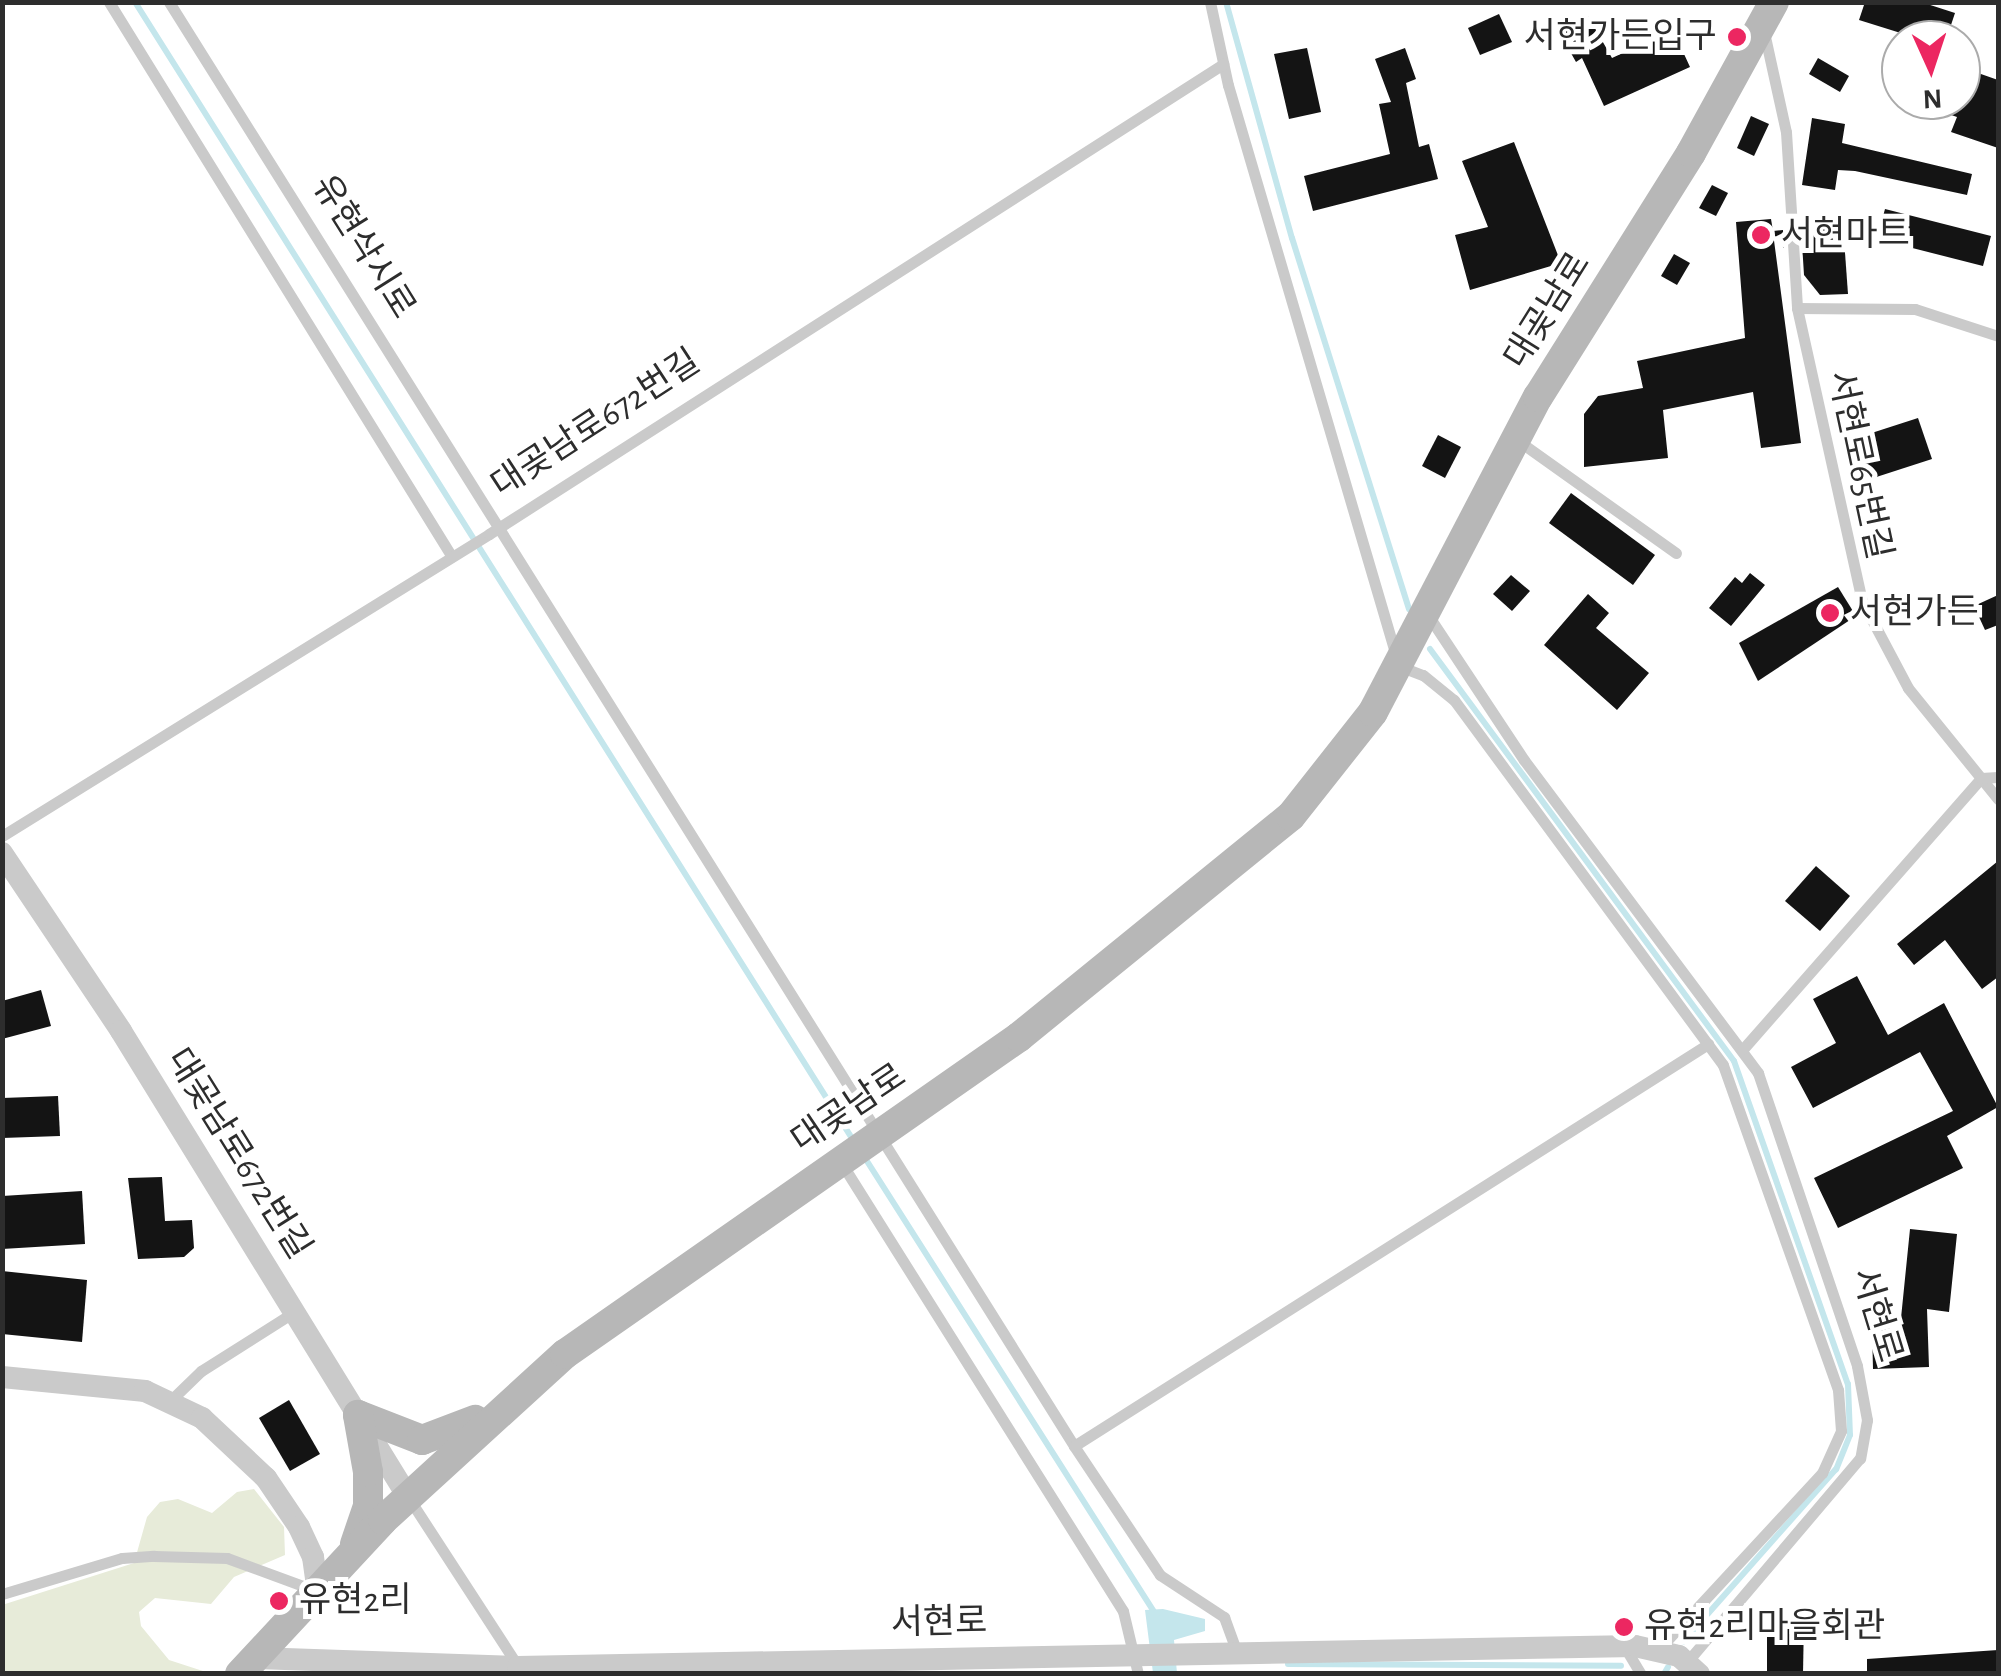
<!DOCTYPE html>
<meta charset="utf-8">
<style>
body{margin:0}
#map{position:relative;width:2001px;height:1676px;overflow:hidden;background:#fff;font-family:"Alegreya Sans","Noto Sans KR",sans-serif}
div>[style]{position:absolute}
.green>*{inset:0;background:#e7ebd9}
.water>*{inset:0;background:#c4e6ec}
.stream>*{height:6px;margin:-3px;padding:0 3px;transform-origin:3px;border-radius:3px;background:#c4e6ec}
.building>*{inset:0;background:#141414}
.lane>*{height:11px;margin:-5.5px;padding:0 5.5px;transform-origin:5.5px;border-radius:5.5px;background:#cacaca}
.street>*{height:22px;margin:-11px;padding:0 11px;transform-origin:11px;border-radius:11px;background:#cacaca}
.secondary>*{height:30px;margin:-15px;padding:0 15px;transform-origin:15px;border-radius:15px;background:#b7b7b7}
.dots>*{width:28px;height:28px;translate:-50% -50%;box-sizing:border-box;border:5px solid #fff;border-radius:50%}
span{translate:-50% -50%;white-space:nowrap;text-align:center;line-height:1.15;-webkit-text-stroke:10px #fff;paint-order:stroke}
.poi-label{font-size:35px;color:#2d2d2d}
.right{translate:-100% -50%;text-align:right}
.left{translate:0 -50%;text-align:left}
.street-label{font-size:35px;color:#2d2d2d}
.frame{position:absolute;inset:0;border:5px solid #2d2d2d;pointer-events:none}
.north{position:absolute;left:1881px;top:20px;width:100px;height:100px;box-sizing:border-box;background:#fff;border:2px solid #ababab;border-radius:50%;rotate:177deg;font-size:28px;font-weight:700;line-height:40px;text-align:center;color:#2d2d2d}
.north::after{content:'';display:block;margin:auto;width:35px;height:45px;background:#ec2761;clip-path:polygon(50% 0,100% 100%,50% 72%,0 100%)}
</style>
<div id="map">
<div class="green">
<div style="clip-path:polygon(254px 1489px,284px 1527px,285px 1555px,234px 1577px,211px 1604px,155px 1598px,139px 1612px,141px 1626px,169px 1660px,209px 1673px,3px 1673px,2px 1605px,134px 1563px,147px 1517px,160px 1502px,178px 1499px,212px 1513px,237px 1492px)"></div>
</div>
<div class="water">
<div style="clip-path:polygon(1163px 1609px,1205px 1619px,1205px 1631px,1174px 1640px,1177px 1673px,1153px 1673px,1145px 1610px)"></div>
</div>
<div class="stream">
<div style="left:135px;top:2px;width:1349px;rotate:57.75deg"></div>
<div style="left:1226px;top:2px;width:245px;rotate:74.4deg"></div>
<div style="left:1292px;top:238px;width:389px;rotate:72.5deg"></div>
<div style="left:1430px;top:649px;width:512px;rotate:53.58deg"></div>
<div style="left:1734px;top:1061px;width:343px;rotate:70.6deg"></div>
<div style="left:1848px;top:1384px;width:51px;rotate:87.8deg"></div>
<div style="left:1850px;top:1435px;width:37px;rotate:112deg"></div>
<div style="left:1836px;top:1469px;width:230px;rotate:131.5deg"></div>
<div style="left:865px;top:1158px;width:542px;rotate:57.51deg"></div>
<div style="left:1288px;top:1664px;width:333px;rotate:0.3deg"></div>
<div style="left:1664px;top:1674px;width:8px;rotate:-60deg"></div>
</div>
<div class="building">
<div style="clip-path:polygon(1865px 2px,1921px 2px,1955px 13px,1946px 40px,1923px 40px,1859px 20px)"></div>
<div style="clip-path:polygon(1499px 14px,1512px 42px,1480px 55px,1468px 28px)"></div>
<div style="clip-path:polygon(1588px 16px,1612px 58px,1673px 30px,1690px 67px,1604px 106px,1582px 58px,1576px 62px,1559px 32px)"></div>
<div style="clip-path:polygon(1307px 48px,1321px 112px,1289px 119px,1274px 54px)"></div>
<div style="clip-path:polygon(1405px 48px,1416px 79px,1406px 83px,1419px 147px,1429px 144px,1438px 179px,1313px 211px,1304px 176px,1390px 154px,1379px 104px,1391px 102px,1375px 59px)"></div>
<div style="clip-path:polygon(1818px 58px,1849px 76px,1840px 92px,1809px 74px)"></div>
<div style="clip-path:polygon(1961px 67px,1998px 80px,1998px 148px,1951px 132px,1957px 117px,1917px 103px,1961px 100px)"></div>
<div style="clip-path:polygon(1751px 116px,1769px 124px,1754px 156px,1737px 148px)"></div>
<div style="clip-path:polygon(1812px 118px,1845px 124px,1842px 143px,1972px 174px,1967px 195px,1855px 171px,1838px 170px,1835px 190px,1802px 185px)"></div>
<div style="clip-path:polygon(1514px 142px,1561px 263px,1470px 290px,1455px 235px,1488px 227px,1462px 161px)"></div>
<div style="clip-path:polygon(1712px 185px,1728px 193px,1716px 216px,1699px 208px)"></div>
<div style="clip-path:polygon(1885px 209px,1991px 236px,1983px 266px,1877px 239px)"></div>
<div style="clip-path:polygon(1771px 219px,1773px 231px,1783px 230px,1784px 248px,1773px 233px,1801px 443px,1761px 448px,1753px 392px,1663px 410px,1668px 458px,1584px 467px,1584px 414px,1598px 396px,1643px 388px,1637px 361px,1745px 338px,1736px 222px)"></div>
<div style="clip-path:polygon(1833px 226px,1844px 239px,1848px 294px,1820px 295px,1804px 275px,1801px 228px)"></div>
<div style="clip-path:polygon(1674px 254px,1690px 263px,1677px 285px,1661px 276px)"></div>
<div style="clip-path:polygon(1918px 418px,1932px 459px,1864px 481px,1850px 440px)"></div>
<div style="clip-path:polygon(1438px 435px,1461px 447px,1445px 478px,1422px 466px)"></div>
<div style="clip-path:polygon(1571px 493px,1655px 555px,1633px 585px,1549px 523px)"></div>
<div style="clip-path:polygon(1750px 573px,1765px 585px,1731px 626px,1709px 608px,1735px 577px,1742px 583px)"></div>
<div style="clip-path:polygon(1511px 575px,1530px 591px,1512px 611px,1493px 594px)"></div>
<div style="clip-path:polygon(1838px 587px,1856px 616px,1758px 681px,1739px 643px)"></div>
<div style="clip-path:polygon(1588px 594px,1609px 613px,1596px 628px,1649px 673px,1617px 710px,1544px 645px)"></div>
<div style="clip-path:polygon(1998px 595px,1998px 625px,1985px 630px,1974px 606px)"></div>
<div style="clip-path:polygon(1998px 861px,1998px 977px,1982px 989px,1945px 940px,1914px 965px,1897px 944px)"></div>
<div style="clip-path:polygon(1816px 866px,1850px 896px,1820px 931px,1785px 901px)"></div>
<div style="clip-path:polygon(1857px 976px,1888px 1035px,1944px 1003px,1998px 1107px,1947px 1136px,1963px 1168px,1838px 1228px,1814px 1178px,1953px 1111px,1920px 1052px,1813px 1108px,1791px 1067px,1836px 1043px,1813px 999px)"></div>
<div style="clip-path:polygon(41px 990px,51px 1026px,2px 1039px,2px 1001px)"></div>
<div style="clip-path:polygon(58px 1096px,60px 1136px,2px 1138px,2px 1098px)"></div>
<div style="clip-path:polygon(162px 1177px,165px 1221px,192px 1220px,194px 1248px,184px 1257px,138px 1259px,128px 1178px)"></div>
<div style="clip-path:polygon(82px 1191px,85px 1244px,2px 1249px,2px 1196px)"></div>
<div style="clip-path:polygon(1910px 1229px,1957px 1234px,1949px 1312px,1927px 1309px,1929px 1367px,1873px 1369px,1872px 1329px,1900px 1328px)"></div>
<div style="clip-path:polygon(2px 1271px,87px 1280px,82px 1342px,2px 1334px)"></div>
<div style="clip-path:polygon(289px 1400px,320px 1454px,290px 1471px,259px 1418px)"></div>
<div style="clip-path:polygon(1767px 1617px,1804px 1618px,1803px 1674px,1767px 1674px)"></div>
<div style="clip-path:polygon(1998px 1650px,1998px 1674px,1867px 1674px,1867px 1659px)"></div>
</div>
<div class="lane">
<div style="left:109px;top:2px;width:652px;rotate:58.28deg"></div>
<div style="left:169px;top:2px;width:1704px;rotate:57.92deg"></div>
<div style="left:1074px;top:1446px;width:155px;rotate:56.3deg"></div>
<div style="left:1160px;top:1575px;width:77px;rotate:33.3deg"></div>
<div style="left:1224px;top:1617px;width:38px;rotate:70deg"></div>
<div style="left:1210px;top:2px;width:85px;rotate:77.8deg"></div>
<div style="left:1228px;top:85px;width:606px;rotate:73.6deg"></div>
<div style="left:1399px;top:666px;width:26px;rotate:21deg"></div>
<div style="left:1423px;top:675px;width:40px;rotate:39deg"></div>
<div style="left:1454px;top:700px;width:453px;rotate:53.6deg"></div>
<div style="left:1723px;top:1065px;width:345px;rotate:70.5deg"></div>
<div style="left:1838px;top:1390px;width:41px;rotate:85.8deg"></div>
<div style="left:1841px;top:1431px;width:46px;rotate:114.3deg"></div>
<div style="left:1822px;top:1473px;width:243px;rotate:132.8deg"></div>
<div style="left:1764px;top:32px;width:102px;rotate:77.6deg"></div>
<div style="left:1786px;top:132px;width:176px;rotate:86.4deg"></div>
<div style="left:1797px;top:308px;width:300px;rotate:77.5deg"></div>
<div style="left:1862px;top:601px;width:98px;rotate:62.1deg"></div>
<div style="left:1908px;top:688px;width:143px;rotate:51deg"></div>
<div style="left:1797px;top:308px;width:118px;rotate:0.5deg"></div>
<div style="left:1915px;top:309px;width:87px;rotate:18deg"></div>
<div style="left:1517px;top:440px;width:195px;rotate:35.4deg"></div>
<div style="left:1428px;top:615px;width:174px;rotate:56.5deg"></div>
<div style="left:1524px;top:760px;width:391px;rotate:53.2deg"></div>
<div style="left:1758px;top:1073px;width:309px;rotate:71.3deg"></div>
<div style="left:1857px;top:1366px;width:55px;rotate:79.5deg"></div>
<div style="left:1867px;top:1420px;width:39px;rotate:100deg"></div>
<div style="left:1860px;top:1458px;width:267px;rotate:130.3deg"></div>
<div style="left:2px;top:836px;width:573px;rotate:-31.8deg"></div>
<div style="left:489px;top:534px;width:872px;rotate:-32.63deg"></div>
<div style="left:1743px;top:1049px;width:361px;rotate:-48.7deg"></div>
<div style="left:1981px;top:778px;width:17px;rotate:-3deg"></div>
<div style="left:842px;top:1164px;width:528px;rotate:57.85deg"></div>
<div style="left:1123px;top:1611px;width:65px;rotate:76.6deg"></div>
<div style="left:171px;top:1400px;width:42px;rotate:-44deg"></div>
<div style="left:201px;top:1371px;width:110px;rotate:-32.4deg"></div>
<div style="left:1074px;top:1446px;width:751px;rotate:-32.38deg"></div>
<div style="left:410px;top:1500px;width:197px;rotate:57deg"></div>
<div style="left:2px;top:1594px;width:125px;rotate:-16.7deg"></div>
<div style="left:122px;top:1558px;width:32px;rotate:-4deg"></div>
<div style="left:154px;top:1556px;width:73px;rotate:1.6deg"></div>
<div style="left:227px;top:1558px;width:93px;rotate:20.2deg"></div>
<div style="left:1624px;top:1646px;width:33px;rotate:59deg"></div>
</div>
<div class="street">
<div style="left:2px;top:853px;width:214px;rotate:56.2deg"></div>
<div style="left:121px;top:1031px;width:547px;rotate:58.37deg"></div>
<div style="left:2px;top:1377px;width:144px;rotate:5.6deg"></div>
<div style="left:145px;top:1391px;width:63px;rotate:25.3deg"></div>
<div style="left:202px;top:1418px;width:88px;rotate:43.2deg"></div>
<div style="left:266px;top:1478px;width:59px;rotate:56deg"></div>
<div style="left:299px;top:1527px;width:33px;rotate:65deg"></div>
<div style="left:313px;top:1557px;width:35px;rotate:82deg"></div>
<div style="left:256px;top:1658px;width:262px;rotate:2deg"></div>
<div style="left:518px;top:1667px;width:1117px;rotate:-1.08deg"></div>
<div style="left:1635px;top:1646px;width:45px;rotate:12.8deg"></div>
<div style="left:1679px;top:1656px;width:27px;rotate:42deg"></div>
</div>
<div class="secondary">
<div style="left:358px;top:1415px;width:69px;rotate:21.3deg"></div>
<div style="left:422px;top:1440px;width:57px;rotate:-20.7deg"></div>
<div style="left:355px;top:1544px;width:40px;rotate:-71.1deg"></div>
<div style="left:368px;top:1506px;width:34px;rotate:-90deg"></div>
<div style="left:368px;top:1472px;width:58px;rotate:-100deg"></div>
<div style="left:240px;top:1674px;width:210px;rotate:-47.1deg"></div>
<div style="left:383px;top:1520px;width:246px;rotate:-42.4deg"></div>
<div style="left:565px;top:1354px;width:554px;rotate:-34.92deg"></div>
<div style="left:1019px;top:1037px;width:350px;rotate:-39.1deg"></div>
<div style="left:1291px;top:816px;width:132px;rotate:-51.7deg"></div>
<div style="left:1373px;top:712px;width:356px;rotate:-62.4deg"></div>
<div style="left:1538px;top:397px;width:288px;rotate:-57.9deg"></div>
<div style="left:1691px;top:153px;width:172px;rotate:-61.2deg"></div>
</div>
<div class="dots">
<div style="left:1737px;top:37px;background:#ec2761"></div>
<div style="left:1761px;top:235px;background:#ec2761"></div>
<div style="left:1830px;top:613px;background:#ec2761"></div>
<div style="left:279px;top:1601px;background:#ec2761"></div>
<div style="left:1624px;top:1627px;background:#ec2761"></div>
</div>
<div class="poi-label">
<span class="right" style="left:1717px;top:37px">서현가든입구</span>
<span class="left" style="left:1781px;top:235px">서현마트</span>
<span class="left" style="left:1850px;top:613px">서현가든</span>
<span class="left" style="left:299px;top:1601px">유현2리</span>
<span class="left" style="left:1644px;top:1627px">유현2리마을회관</span>
</div>
<div class="street-label">
<span style="left:363px;top:247px;rotate:58deg">유현삭시로</span>
<span style="left:1548px;top:311px;rotate:-58deg">대곶남로</span>
<span style="left:596px;top:424px;rotate:-33deg">대곶남로672번길</span>
<span style="left:1859px;top:465px;rotate:78deg">서현로65번길</span>
<span style="left:849px;top:1109px;rotate:-34deg">대곶남로</span>
<span style="left:238px;top:1154px;rotate:58deg">대곶남로672번길</span>
<span style="left:1876px;top:1315px;rotate:73deg">서현로</span>
<span style="left:939px;top:1623px;rotate:-1deg">서현로</span>
</div>
<div class="frame"></div>
<div class="north">N</div>
</div>
